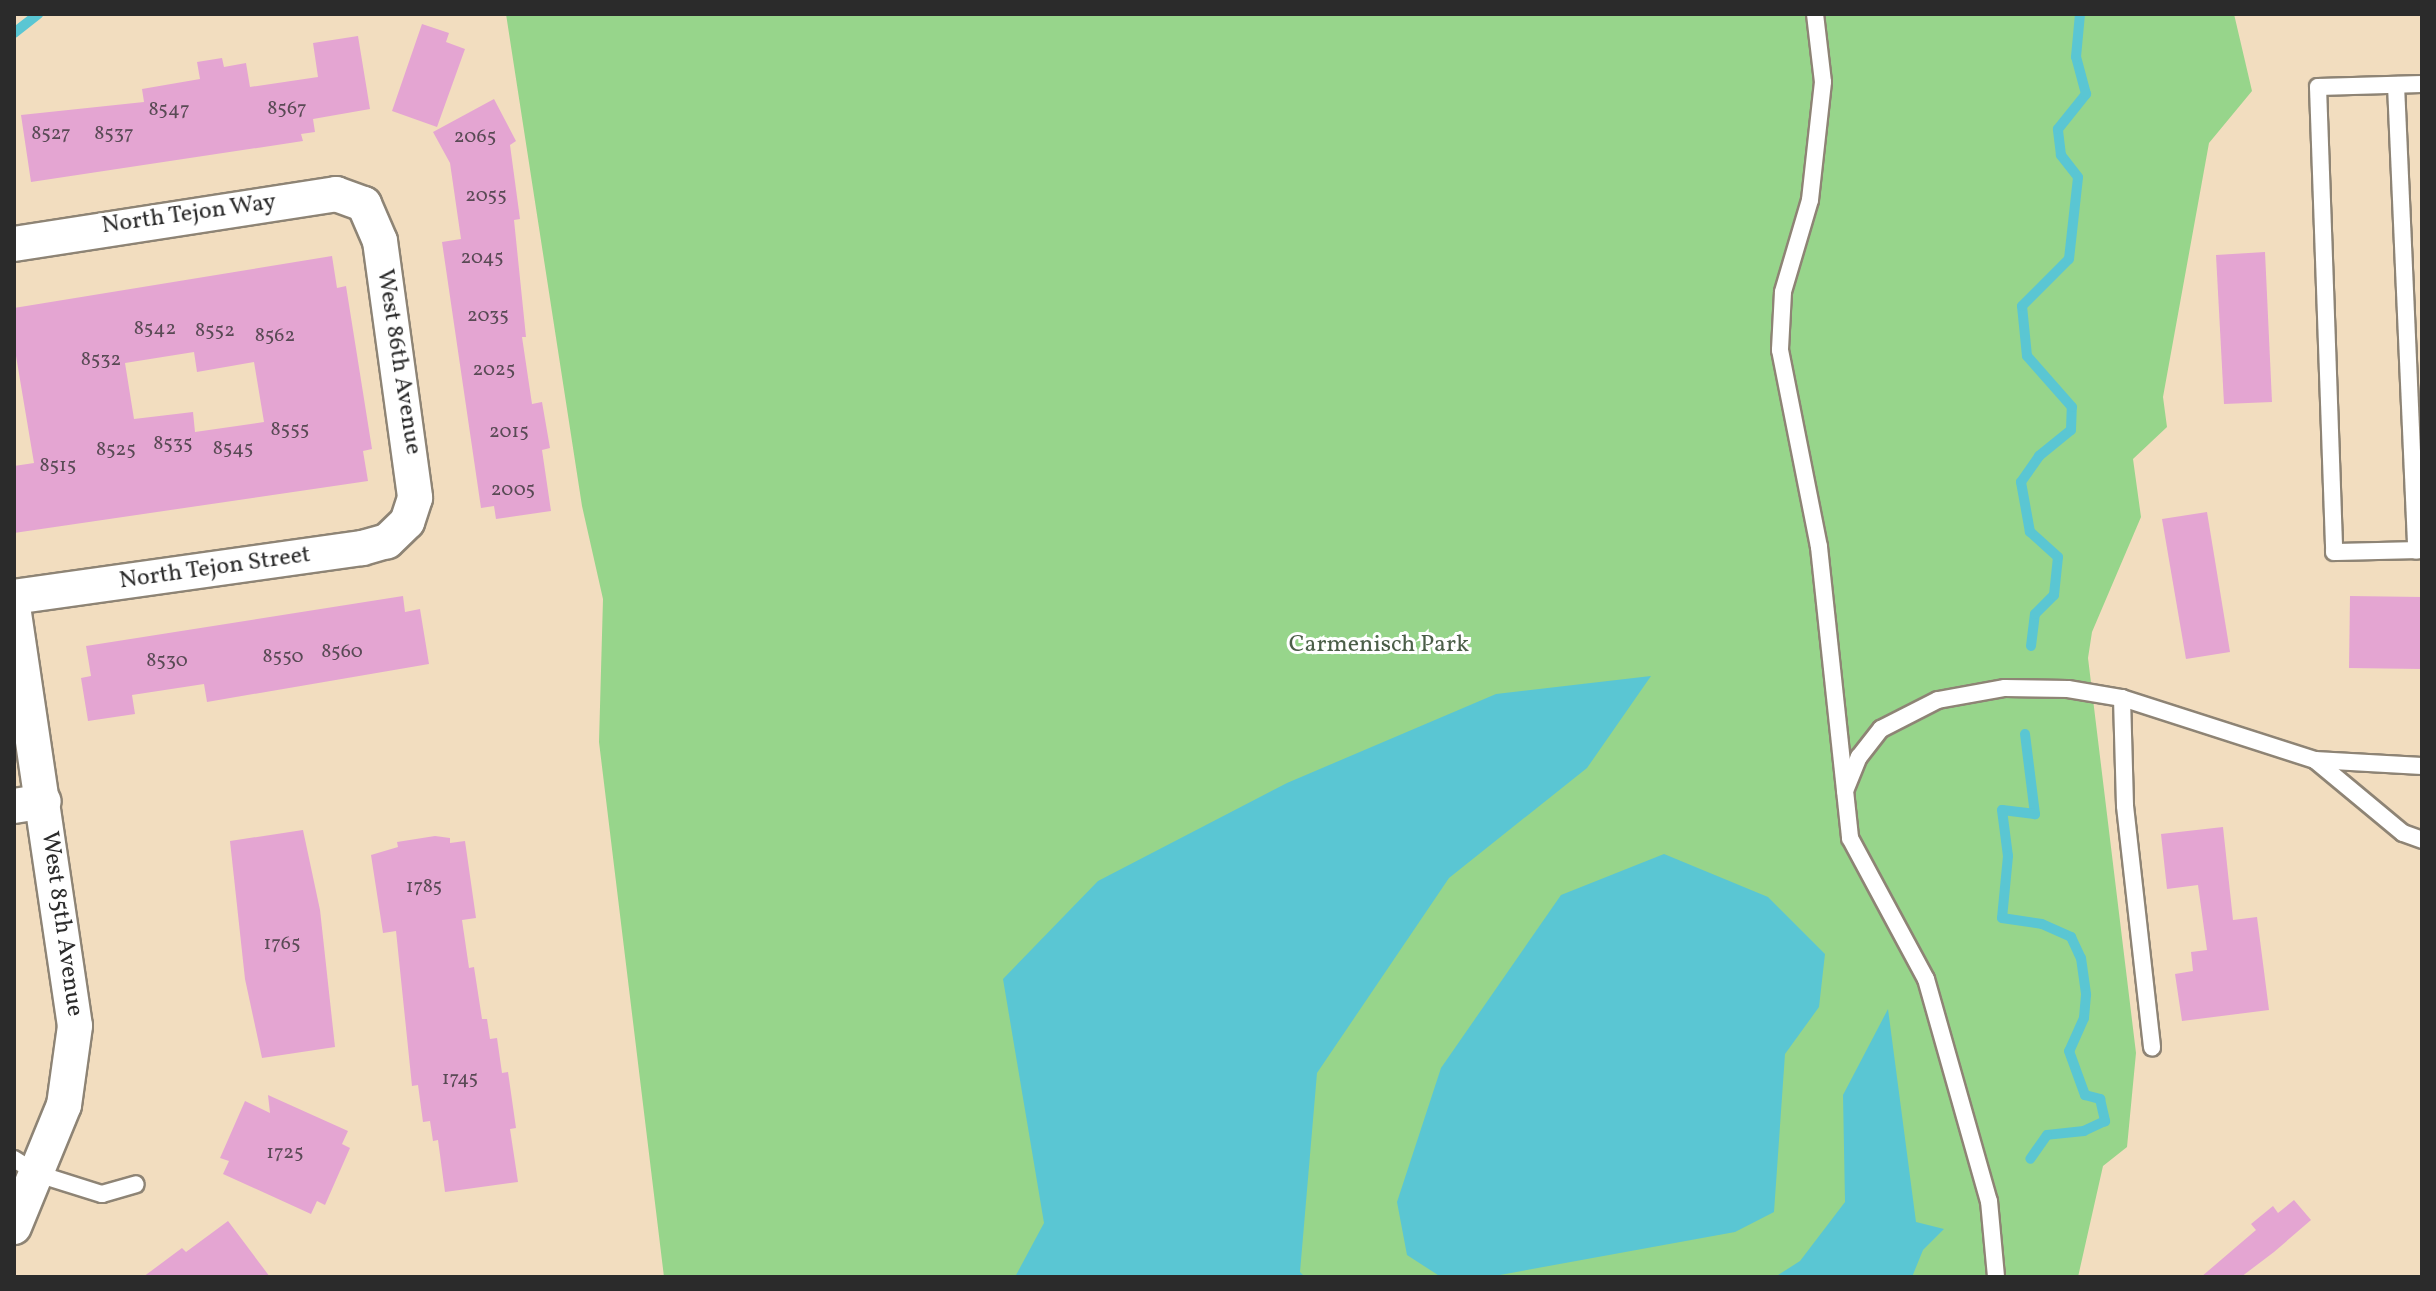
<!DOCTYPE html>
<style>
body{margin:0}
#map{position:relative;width:2436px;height:1291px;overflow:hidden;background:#f2ddbf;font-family:Vollkorn,serif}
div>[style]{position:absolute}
.green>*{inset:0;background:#97d58b}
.water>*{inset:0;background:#5ac6d3}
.stream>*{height:10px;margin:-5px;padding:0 5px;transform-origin:5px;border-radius:5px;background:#5ac6d3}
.building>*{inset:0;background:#e4a5d2}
.roads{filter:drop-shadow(2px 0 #8e8475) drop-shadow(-2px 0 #8e8475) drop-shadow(0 2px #8e8475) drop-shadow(0 -2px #8e8475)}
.service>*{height:16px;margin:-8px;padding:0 8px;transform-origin:8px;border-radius:8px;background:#fff}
.minor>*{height:34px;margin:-17px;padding:0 17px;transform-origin:17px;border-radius:17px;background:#fff}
span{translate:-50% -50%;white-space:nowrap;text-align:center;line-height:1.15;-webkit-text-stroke:6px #fff;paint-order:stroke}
.number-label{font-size:20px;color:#594a55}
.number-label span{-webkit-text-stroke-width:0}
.street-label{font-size:24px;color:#2b2b2b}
.park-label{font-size:24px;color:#4b5e48}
.frame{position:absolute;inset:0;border:16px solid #2b2b2b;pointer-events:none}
</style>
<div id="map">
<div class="green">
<div style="clip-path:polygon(506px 14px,2234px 14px,2252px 91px,2209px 143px,2163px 397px,2167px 427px,2133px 459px,2141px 517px,2092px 632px,2088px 658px,2136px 1053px,2127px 1147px,2103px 1166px,2078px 1277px,664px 1277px,599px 742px,603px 599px,582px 506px)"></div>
</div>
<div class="water">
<div style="clip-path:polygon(1651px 676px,1587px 768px,1449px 878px,1317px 1073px,1300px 1272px,1305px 1277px,1015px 1277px,1044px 1223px,1003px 979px,1098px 881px,1287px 783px,1496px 694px)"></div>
<div style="clip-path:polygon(1664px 854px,1768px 897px,1825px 954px,1819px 1007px,1785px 1054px,1774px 1212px,1735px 1232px,1489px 1277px,1441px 1277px,1407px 1255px,1397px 1202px,1441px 1068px,1561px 895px)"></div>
<div style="clip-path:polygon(1888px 1009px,1916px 1222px,1944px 1229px,1923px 1250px,1912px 1277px,1775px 1277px,1800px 1261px,1845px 1202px,1843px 1095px)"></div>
</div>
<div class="stream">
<div style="left:14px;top:33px;width:31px;rotate:-38deg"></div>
<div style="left:2031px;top:646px;width:32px;rotate:-83deg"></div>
<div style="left:2035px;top:614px;width:27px;rotate:-45deg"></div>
<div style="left:2054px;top:595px;width:38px;rotate:-84deg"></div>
<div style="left:2058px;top:557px;width:38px;rotate:-138deg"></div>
<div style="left:2030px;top:532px;width:51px;rotate:-100.2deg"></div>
<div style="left:2021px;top:482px;width:32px;rotate:-55deg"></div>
<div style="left:2039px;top:456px;width:41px;rotate:-39.1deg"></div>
<div style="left:2071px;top:430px;width:23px;rotate:-88deg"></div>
<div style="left:2072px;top:407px;width:68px;rotate:-131.4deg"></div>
<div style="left:2027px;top:356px;width:50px;rotate:-95.7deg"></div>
<div style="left:2022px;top:306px;width:66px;rotate:-45deg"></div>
<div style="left:2069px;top:259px;width:82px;rotate:-83.7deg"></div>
<div style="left:2078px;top:177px;width:28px;rotate:-128deg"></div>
<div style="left:2061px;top:155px;width:26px;rotate:-97deg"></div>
<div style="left:2058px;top:129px;width:45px;rotate:-51.3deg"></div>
<div style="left:2086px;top:94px;width:38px;rotate:-105deg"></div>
<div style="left:2076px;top:57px;width:43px;rotate:-84.7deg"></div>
<div style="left:2025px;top:734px;width:81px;rotate:82.9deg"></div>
<div style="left:2035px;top:814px;width:33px;rotate:-173deg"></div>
<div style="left:2002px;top:810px;width:46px;rotate:82.6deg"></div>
<div style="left:2008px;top:856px;width:62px;rotate:95.5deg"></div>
<div style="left:2002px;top:918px;width:40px;rotate:8.5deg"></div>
<div style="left:2042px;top:924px;width:32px;rotate:24deg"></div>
<div style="left:2071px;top:937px;width:23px;rotate:65deg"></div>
<div style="left:2081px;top:958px;width:37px;rotate:82deg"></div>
<div style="left:2086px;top:995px;width:23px;rotate:95deg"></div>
<div style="left:2084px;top:1018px;width:36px;rotate:114deg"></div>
<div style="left:2069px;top:1051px;width:47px;rotate:70deg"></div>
<div style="left:2085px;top:1095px;width:16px;rotate:15deg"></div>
<div style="left:2100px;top:1099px;width:23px;rotate:77deg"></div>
<div style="left:2105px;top:1121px;width:23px;rotate:155deg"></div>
<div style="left:2084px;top:1131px;width:37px;rotate:174deg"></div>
<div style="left:2047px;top:1135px;width:29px;rotate:125deg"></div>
</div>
<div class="building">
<div style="clip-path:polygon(422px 24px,449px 33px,446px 42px,465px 49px,437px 127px,392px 111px)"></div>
<div style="clip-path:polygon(358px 36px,370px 109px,313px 119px,315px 132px,301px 134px,303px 141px,31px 182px,21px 115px,144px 102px,142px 89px,200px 79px,197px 62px,222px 58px,224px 67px,246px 63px,250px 87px,318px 77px,313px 43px)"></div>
<div style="clip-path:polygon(494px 99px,516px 141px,510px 145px,520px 219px,514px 220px,526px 337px,522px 337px,532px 404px,542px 402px,550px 448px,542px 450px,551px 511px,496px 519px,494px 506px,481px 508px,442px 242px,461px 239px,450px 163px,433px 132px)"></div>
<div style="clip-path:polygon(2265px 252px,2272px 402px,2224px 404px,2216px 255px)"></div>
<div style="clip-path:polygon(evenodd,332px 256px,337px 288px,346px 286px,372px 449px,363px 451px,368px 481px,14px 533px,14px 466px,34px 463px,14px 344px,14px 308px,332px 256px,194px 352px,197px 372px,254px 362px,264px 422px,195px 432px,193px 412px,134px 419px,125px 363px,194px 352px)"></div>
<div style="clip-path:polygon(2207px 512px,2230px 652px,2186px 659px,2162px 519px)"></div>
<div style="clip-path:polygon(403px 596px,405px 612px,420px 609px,429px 664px,207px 702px,204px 684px,132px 695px,135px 714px,88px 721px,81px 678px,91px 676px,86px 646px)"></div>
<div style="clip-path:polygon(2350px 596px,2422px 597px,2422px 669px,2349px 668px)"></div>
<div style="clip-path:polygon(2223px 827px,2233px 920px,2257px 917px,2269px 1010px,2182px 1021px,2175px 974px,2193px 971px,2191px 952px,2207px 950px,2198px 885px,2167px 889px,2161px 834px)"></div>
<div style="clip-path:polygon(303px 830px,320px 910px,335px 1047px,262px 1058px,245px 979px,230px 841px)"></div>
<div style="clip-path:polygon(435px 836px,450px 838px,450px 843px,465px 841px,476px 918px,462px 920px,469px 968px,474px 967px,482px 1019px,487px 1019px,490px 1039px,497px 1038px,502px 1073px,508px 1072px,516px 1128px,510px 1129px,518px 1182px,445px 1192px,438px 1140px,433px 1141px,430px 1121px,423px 1122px,418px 1085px,412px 1086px,396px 931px,383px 933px,371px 855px,398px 847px,397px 842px)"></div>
<div style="clip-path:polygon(268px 1095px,348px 1131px,342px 1144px,350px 1148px,325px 1205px,317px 1201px,311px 1214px,223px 1174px,229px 1161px,220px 1158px,245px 1101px,270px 1113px)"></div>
<div style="clip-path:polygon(2294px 1200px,2311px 1220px,2274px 1252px,2241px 1277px,2201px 1277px,2256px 1230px,2251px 1224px,2273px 1206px,2278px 1213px)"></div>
<div style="clip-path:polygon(228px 1221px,270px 1277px,143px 1277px,182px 1248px,186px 1252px)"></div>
</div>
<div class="roads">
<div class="service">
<div style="left:1815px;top:14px;width:68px;rotate:83.3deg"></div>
<div style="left:1823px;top:82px;width:119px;rotate:96.3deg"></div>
<div style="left:1810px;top:200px;width:96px;rotate:106.4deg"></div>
<div style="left:1783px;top:292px;width:58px;rotate:93deg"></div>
<div style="left:1780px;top:350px;width:201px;rotate:78.8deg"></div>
<div style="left:1819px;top:547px;width:293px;rotate:83.9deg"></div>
<div style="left:1850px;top:838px;width:160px;rotate:61.7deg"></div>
<div style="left:1926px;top:979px;width:231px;rotate:74.2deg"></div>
<div style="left:1989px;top:1201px;width:76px;rotate:84.7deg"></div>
<div style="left:2422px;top:84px;width:104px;rotate:178.3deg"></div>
<div style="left:2318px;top:87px;width:465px;rotate:88deg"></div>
<div style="left:2334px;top:552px;width:88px;rotate:-1.3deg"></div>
<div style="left:2396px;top:85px;width:466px;rotate:87.5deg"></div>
<div style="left:2122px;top:698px;width:108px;rotate:88.4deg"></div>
<div style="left:2125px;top:806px;width:243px;rotate:83.6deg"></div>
<div style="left:2315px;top:760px;width:114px;rotate:39.7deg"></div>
<div style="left:2403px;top:833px;width:20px;rotate:20deg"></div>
<div style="left:1845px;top:791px;width:37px;rotate:-68deg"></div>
<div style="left:1859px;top:757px;width:36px;rotate:-52deg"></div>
<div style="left:1881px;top:729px;width:64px;rotate:-27deg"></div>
<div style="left:1938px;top:700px;width:68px;rotate:-10.2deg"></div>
<div style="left:2005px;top:688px;width:63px;rotate:0.9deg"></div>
<div style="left:2068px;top:689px;width:55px;rotate:9.5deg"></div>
<div style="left:2122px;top:698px;width:203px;rotate:17.8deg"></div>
<div style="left:2315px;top:760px;width:107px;rotate:3.2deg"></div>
<div style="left:14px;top:1159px;width:28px;rotate:32deg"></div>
<div style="left:38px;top:1174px;width:67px;rotate:17.4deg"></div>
<div style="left:102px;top:1194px;width:35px;rotate:-16deg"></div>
</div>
<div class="minor">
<div style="left:14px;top:244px;width:326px;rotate:-8.8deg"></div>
<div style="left:336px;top:194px;width:30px;rotate:20deg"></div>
<div style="left:364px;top:204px;width:40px;rotate:66.6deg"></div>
<div style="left:380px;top:241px;width:259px;rotate:82.2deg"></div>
<div style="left:415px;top:498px;width:25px;rotate:108deg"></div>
<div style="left:407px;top:522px;width:28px;rotate:136deg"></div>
<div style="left:387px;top:541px;width:26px;rotate:164deg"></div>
<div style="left:362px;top:548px;width:351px;rotate:172deg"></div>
<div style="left:14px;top:613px;width:417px;rotate:81.6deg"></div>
<div style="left:75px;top:1026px;width:80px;rotate:97.9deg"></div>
<div style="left:64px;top:1105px;width:132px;rotate:112.3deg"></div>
<div style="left:14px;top:806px;width:30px;rotate:-9deg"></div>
</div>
</div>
<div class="number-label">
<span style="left:287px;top:109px">8567</span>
<span style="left:169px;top:110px">8547</span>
<span style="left:51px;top:134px">8527</span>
<span style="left:114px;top:134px">8537</span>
<span style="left:475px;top:137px">2065</span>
<span style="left:486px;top:196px">2055</span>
<span style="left:482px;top:258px">2045</span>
<span style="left:488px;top:316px">2035</span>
<span style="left:155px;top:329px">8542</span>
<span style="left:215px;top:331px">8552</span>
<span style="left:275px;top:336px">8562</span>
<span style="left:101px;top:360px">8532</span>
<span style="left:494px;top:370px">2025</span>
<span style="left:290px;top:430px">8555</span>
<span style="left:509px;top:432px">2015</span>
<span style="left:173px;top:444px">8535</span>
<span style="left:233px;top:449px">8545</span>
<span style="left:116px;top:450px">8525</span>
<span style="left:58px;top:466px">8515</span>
<span style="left:513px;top:490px">2005</span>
<span style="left:342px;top:652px">8560</span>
<span style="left:283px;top:657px">8550</span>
<span style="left:167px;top:661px">8530</span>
<span style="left:424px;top:887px">1785</span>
<span style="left:282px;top:944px">1765</span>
<span style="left:460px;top:1079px">1745</span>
<span style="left:285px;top:1153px">1725</span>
</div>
<div class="street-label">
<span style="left:189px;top:215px;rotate:-8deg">North Tejon Way</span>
<span style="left:398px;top:362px;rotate:81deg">West 86th Avenue</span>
<span style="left:215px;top:569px;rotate:-8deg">North Tejon Street</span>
<span style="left:61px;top:924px;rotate:82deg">West 85th Avenue</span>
</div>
<div class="park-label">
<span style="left:1379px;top:646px">Carmenisch Park</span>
</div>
<div class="frame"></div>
</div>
